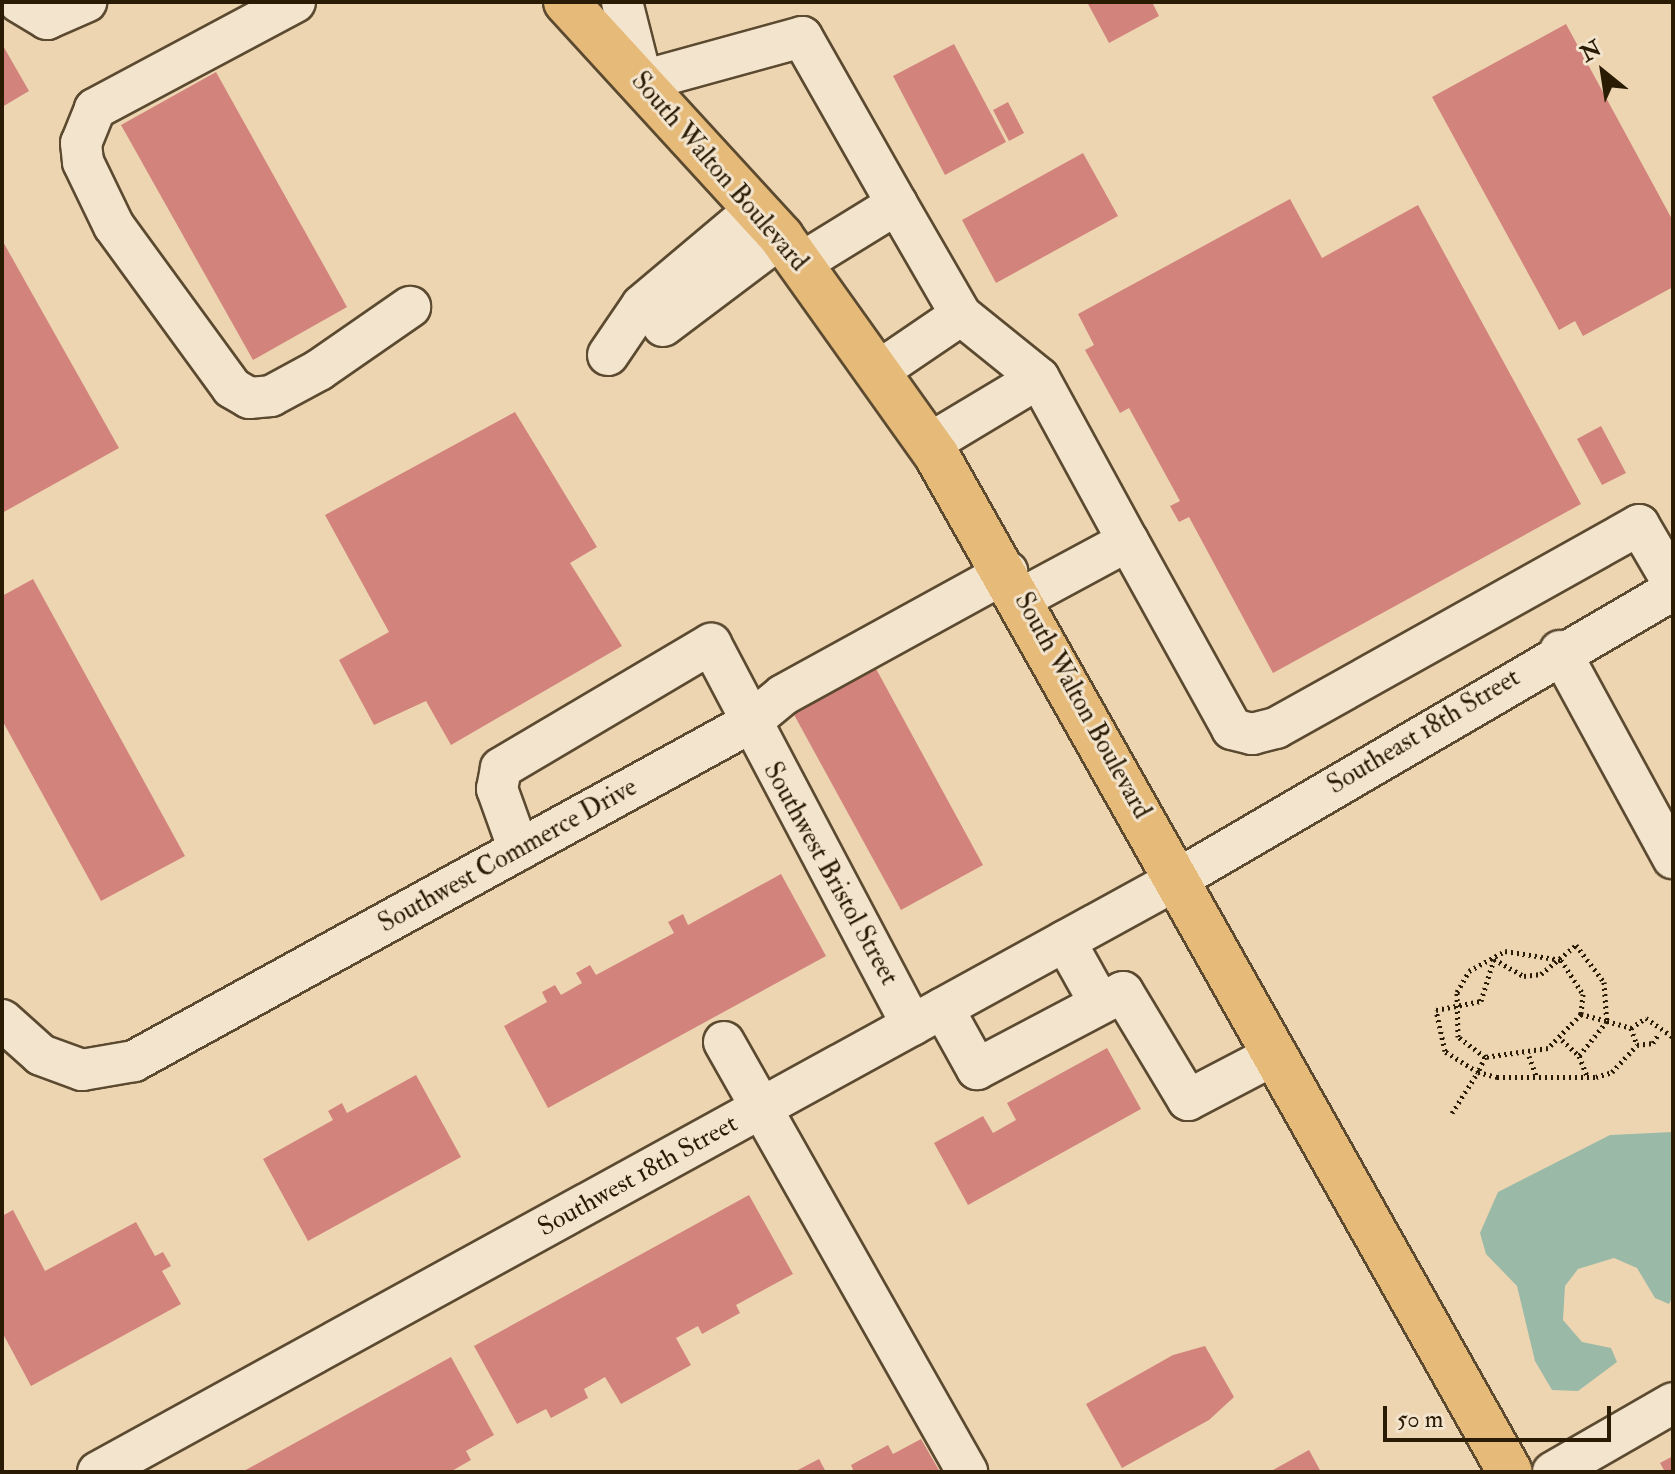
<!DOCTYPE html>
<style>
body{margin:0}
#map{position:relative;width:1675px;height:1474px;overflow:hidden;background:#edd5b2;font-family:"IM FELL Double Pica",serif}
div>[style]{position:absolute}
.water>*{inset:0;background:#9ab9a7}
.building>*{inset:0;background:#d2847c}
.path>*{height:5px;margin-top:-2.5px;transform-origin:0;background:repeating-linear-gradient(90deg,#2a1b05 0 2px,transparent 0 6px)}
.roads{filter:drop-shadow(2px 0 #5b4a30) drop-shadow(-2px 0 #5b4a30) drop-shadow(0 2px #5b4a30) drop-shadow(0 -2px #5b4a30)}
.minor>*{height:40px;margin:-20px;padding:0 20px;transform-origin:20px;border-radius:20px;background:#f3e4cd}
.major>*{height:44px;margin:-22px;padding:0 22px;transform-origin:22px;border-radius:22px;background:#e6ba79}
span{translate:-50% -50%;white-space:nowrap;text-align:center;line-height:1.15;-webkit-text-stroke:6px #f3e4cd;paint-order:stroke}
.street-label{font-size:26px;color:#2a1b05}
.frame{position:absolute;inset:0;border:4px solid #2a1b05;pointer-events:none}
.north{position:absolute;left:1563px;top:32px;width:80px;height:80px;-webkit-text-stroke:6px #f3e4cd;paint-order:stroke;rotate:330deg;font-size:22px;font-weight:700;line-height:32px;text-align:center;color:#2a1b05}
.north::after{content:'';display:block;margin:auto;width:28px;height:36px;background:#2a1b05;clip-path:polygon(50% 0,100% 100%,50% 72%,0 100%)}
.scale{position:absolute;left:1383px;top:1406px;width:228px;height:36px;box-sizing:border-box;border:4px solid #2a1b05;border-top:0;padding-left:10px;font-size:24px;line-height:28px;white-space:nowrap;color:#2a1b05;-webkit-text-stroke:6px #f3e4cd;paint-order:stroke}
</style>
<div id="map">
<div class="water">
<div style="clip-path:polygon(1673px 1132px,1673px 1296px,1669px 1304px,1655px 1298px,1637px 1268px,1614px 1258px,1578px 1269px,1565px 1286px,1563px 1320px,1582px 1342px,1611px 1348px,1617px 1362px,1578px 1391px,1552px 1390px,1535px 1361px,1517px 1286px,1486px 1254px,1480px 1233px,1498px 1192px,1610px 1135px)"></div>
</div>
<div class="building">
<div style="clip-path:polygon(1087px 2px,1152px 2px,1159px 16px,1109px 43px)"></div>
<div style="clip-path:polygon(1566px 24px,1673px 221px,1673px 287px,1583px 336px,1575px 321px,1559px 330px,1432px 97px)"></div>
<div style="clip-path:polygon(2px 44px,29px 91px,2px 107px)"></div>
<div style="clip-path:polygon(954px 44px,1006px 142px,945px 175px,893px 76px)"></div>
<div style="clip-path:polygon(216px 72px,347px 307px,253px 360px,121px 125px)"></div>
<div style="clip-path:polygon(1008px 102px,1024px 133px,1009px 141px,993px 110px)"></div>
<div style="clip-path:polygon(1083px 153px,1118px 216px,996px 283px,962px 220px)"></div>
<div style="clip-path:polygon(1290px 199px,1322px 258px,1418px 205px,1581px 504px,1273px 673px,1189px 517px,1179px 522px,1170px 506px,1180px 501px,1129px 408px,1120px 413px,1085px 350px,1094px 345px,1078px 314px)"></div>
<div style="clip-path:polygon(2px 240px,119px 448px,2px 513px)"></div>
<div style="clip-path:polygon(515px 412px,597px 547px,570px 563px,622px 646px,451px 745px,426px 701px,374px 725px,339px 660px,389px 632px,325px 515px)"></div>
<div style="clip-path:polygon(1601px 426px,1626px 473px,1602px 485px,1577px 439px)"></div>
<div style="clip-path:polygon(33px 579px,185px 856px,101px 901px,2px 720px,2px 596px)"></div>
<div style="clip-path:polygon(874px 665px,983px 865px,901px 910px,792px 711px)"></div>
<div style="clip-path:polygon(781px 874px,826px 956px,548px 1108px,504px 1026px,547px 1002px,542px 992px,555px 985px,561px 995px,582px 983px,576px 973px,590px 965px,596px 975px,674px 933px,668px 922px,683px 914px,688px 925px)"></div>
<div style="clip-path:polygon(1107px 1048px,1141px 1109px,968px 1205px,934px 1143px,983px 1116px,993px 1133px,1016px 1120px,1007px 1103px)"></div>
<div style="clip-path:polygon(416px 1075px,461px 1157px,308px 1241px,263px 1159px,333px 1120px,328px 1111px,342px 1103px,347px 1113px)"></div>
<div style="clip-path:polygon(749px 1195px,793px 1274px,736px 1305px,740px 1313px,702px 1334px,698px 1326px,676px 1338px,691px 1365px,621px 1404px,605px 1377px,584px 1389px,588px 1398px,551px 1418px,546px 1409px,517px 1424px,474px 1346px)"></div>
<div style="clip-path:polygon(13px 1210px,45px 1271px,136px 1222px,155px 1256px,163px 1252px,171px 1266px,162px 1271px,181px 1304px,31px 1386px,2px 1332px,2px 1216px)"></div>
<div style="clip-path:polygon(1205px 1346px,1234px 1397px,1209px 1420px,1122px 1468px,1086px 1404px,1173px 1355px)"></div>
<div style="clip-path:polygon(451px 1357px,494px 1435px,466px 1451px,471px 1460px,450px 1472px,242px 1472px)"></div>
<div style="clip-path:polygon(921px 1439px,940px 1472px,854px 1472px,851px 1465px,888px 1445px,893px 1454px)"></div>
<div style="clip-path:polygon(1309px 1450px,1321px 1472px,1274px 1472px,1273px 1470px)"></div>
<div style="clip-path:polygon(1673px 1456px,1673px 1472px,1665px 1472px,1660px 1463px)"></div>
<div style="clip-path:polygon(819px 1459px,826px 1472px,794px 1472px)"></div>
</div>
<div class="path">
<div style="left:1505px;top:951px;width:57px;rotate:9.1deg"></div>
<div style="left:1561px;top:960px;width:40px;rotate:57.1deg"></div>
<div style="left:1583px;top:994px;width:20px;rotate:96deg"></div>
<div style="left:1581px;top:1014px;width:47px;rotate:134.1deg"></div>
<div style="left:1548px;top:1048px;width:64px;rotate:171.9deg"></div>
<div style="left:1485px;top:1057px;width:34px;rotate:-143deg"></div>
<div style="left:1458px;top:1037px;width:45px;rotate:-91.3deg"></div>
<div style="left:1457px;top:992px;width:24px;rotate:-60deg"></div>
<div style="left:1469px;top:971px;width:41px;rotate:-29.1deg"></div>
<div style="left:1581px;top:1014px;width:27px;rotate:15deg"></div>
<div style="left:1607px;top:1021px;width:45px;rotate:128.7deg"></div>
<div style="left:1579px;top:1056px;width:22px;rotate:68deg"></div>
<div style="left:1631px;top:1028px;width:18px;rotate:71deg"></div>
<div style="left:1637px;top:1045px;width:16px;rotate:-7deg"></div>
<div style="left:1653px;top:1043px;width:12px;rotate:-59deg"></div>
<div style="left:1562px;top:1040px;width:23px;rotate:43deg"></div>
<div style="left:1529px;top:1056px;width:23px;rotate:70deg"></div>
<div style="left:1485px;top:1057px;width:17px;rotate:115deg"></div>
<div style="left:1478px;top:1072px;width:20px;rotate:15deg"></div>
<div style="left:1497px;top:1077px;width:99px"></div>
<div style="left:1596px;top:1077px;width:17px;rotate:-17deg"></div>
<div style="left:1612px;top:1072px;width:37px;rotate:-47deg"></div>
<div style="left:1452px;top:1113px;width:49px;rotate:-57.6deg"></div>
<div style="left:1478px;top:1072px;width:39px;rotate:-148deg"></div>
<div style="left:1445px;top:1051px;width:42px;rotate:-102.4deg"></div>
<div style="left:1436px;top:1010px;width:46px;rotate:-11.3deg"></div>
<div style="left:1481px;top:1001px;width:44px;rotate:-72.8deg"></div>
<div style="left:1494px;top:959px;width:34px;rotate:30deg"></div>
<div style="left:1524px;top:976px;width:17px;rotate:-7deg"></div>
<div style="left:1541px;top:974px;width:45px;rotate:-39.6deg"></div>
<div style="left:1576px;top:945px;width:46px;rotate:52.9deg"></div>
<div style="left:1604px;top:982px;width:39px;rotate:86deg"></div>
<div style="left:1607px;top:1021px;width:25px;rotate:16deg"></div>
<div style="left:1631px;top:1028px;width:18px;rotate:-34deg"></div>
<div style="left:1646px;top:1018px;width:33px;rotate:35deg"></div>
</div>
<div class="roads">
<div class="minor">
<div style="left:19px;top:2px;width:33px;rotate:31deg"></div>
<div style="left:47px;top:19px;width:43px;rotate:-23.6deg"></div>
<div style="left:295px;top:2px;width:227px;rotate:151.9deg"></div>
<div style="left:95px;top:109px;width:37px;rotate:112deg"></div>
<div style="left:81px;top:143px;width:19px;rotate:84deg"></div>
<div style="left:83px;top:162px;width:71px;rotate:64.2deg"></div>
<div style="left:114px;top:226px;width:200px;rotate:53.9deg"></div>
<div style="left:232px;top:388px;width:20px;rotate:30deg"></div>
<div style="left:249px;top:398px;width:22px;rotate:-5deg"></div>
<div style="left:271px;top:396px;width:55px;rotate:-28.4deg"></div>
<div style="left:319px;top:370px;width:111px;rotate:-34.7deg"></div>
<div style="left:622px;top:2px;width:81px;rotate:75.8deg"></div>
<div style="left:642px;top:81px;width:166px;rotate:-15.4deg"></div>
<div style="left:802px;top:37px;width:192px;rotate:60.4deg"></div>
<div style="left:897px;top:204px;width:113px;rotate:148.4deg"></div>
<div style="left:961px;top:315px;width:100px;rotate:38.9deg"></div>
<div style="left:663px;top:326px;width:148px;rotate:-37deg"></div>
<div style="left:608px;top:355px;width:60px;rotate:-55.8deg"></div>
<div style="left:642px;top:305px;width:149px;rotate:-40.1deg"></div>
<div style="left:880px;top:370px;width:98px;rotate:-34.2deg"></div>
<div style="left:961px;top:315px;width:128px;rotate:-120deg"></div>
<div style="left:929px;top:444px;width:128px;rotate:-31deg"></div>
<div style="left:1039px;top:378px;width:186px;rotate:61.4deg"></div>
<div style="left:1128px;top:541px;width:120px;rotate:151.7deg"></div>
<div style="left:1128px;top:541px;width:215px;rotate:61deg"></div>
<div style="left:1232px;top:729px;width:21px;rotate:14deg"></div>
<div style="left:1252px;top:734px;width:25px;rotate:-14deg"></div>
<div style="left:1276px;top:728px;width:416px;rotate:-29.2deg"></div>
<div style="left:1639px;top:525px;width:67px;rotate:59.6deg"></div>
<div style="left:1560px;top:651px;width:236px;rotate:61.4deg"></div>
<div style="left:519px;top:850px;width:65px;rotate:-109.8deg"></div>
<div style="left:497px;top:789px;width:21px;rotate:-79deg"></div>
<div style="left:501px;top:768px;width:244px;rotate:-30.6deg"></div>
<div style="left:711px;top:644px;width:431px;rotate:62.2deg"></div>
<div style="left:1065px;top:941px;width:68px;rotate:60.8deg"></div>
<div style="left:943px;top:1008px;width:70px;rotate:60.9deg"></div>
<div style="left:977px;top:1069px;width:165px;rotate:-27.8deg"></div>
<div style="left:1123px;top:992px;width:126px;rotate:59deg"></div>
<div style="left:1188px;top:1100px;width:99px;rotate:-27.6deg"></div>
<div style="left:2px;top:1020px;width:52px;rotate:41.9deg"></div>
<div style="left:41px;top:1055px;width:44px;rotate:20.1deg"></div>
<div style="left:82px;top:1070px;width:53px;rotate:-9.8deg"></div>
<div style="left:134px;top:1061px;width:700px;rotate:-28.76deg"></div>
<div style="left:748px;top:724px;width:45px;rotate:-39.6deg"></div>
<div style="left:783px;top:695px;width:256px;rotate:-28.8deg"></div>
<div style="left:724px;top:1042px;width:494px;rotate:60.5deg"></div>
<div style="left:98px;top:1472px;width:1232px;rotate:-28.77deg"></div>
<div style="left:1178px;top:879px;width:573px;rotate:-30.28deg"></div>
<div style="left:1553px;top:1472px;width:138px;rotate:-29.9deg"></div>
</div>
<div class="major">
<div style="left:566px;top:2px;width:319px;rotate:47.5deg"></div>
<div style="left:781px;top:237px;width:269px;rotate:54.5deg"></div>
<div style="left:937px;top:456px;width:1166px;rotate:60.58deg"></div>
</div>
</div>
<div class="street-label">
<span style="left:719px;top:172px;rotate:49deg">South Walton Boulevard</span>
<span style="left:1082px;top:706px;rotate:61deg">South Walton Boulevard</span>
<span style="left:1424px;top:732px;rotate:-31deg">Southeast 18th Street</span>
<span style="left:508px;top:856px;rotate:-29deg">Southwest Commerce Drive</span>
<span style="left:830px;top:874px;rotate:61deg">Southwest Bristol Street</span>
<span style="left:638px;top:1176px;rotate:-29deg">Southwest 18th Street</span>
</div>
<div class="frame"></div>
<div class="north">N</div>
<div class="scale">50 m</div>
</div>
